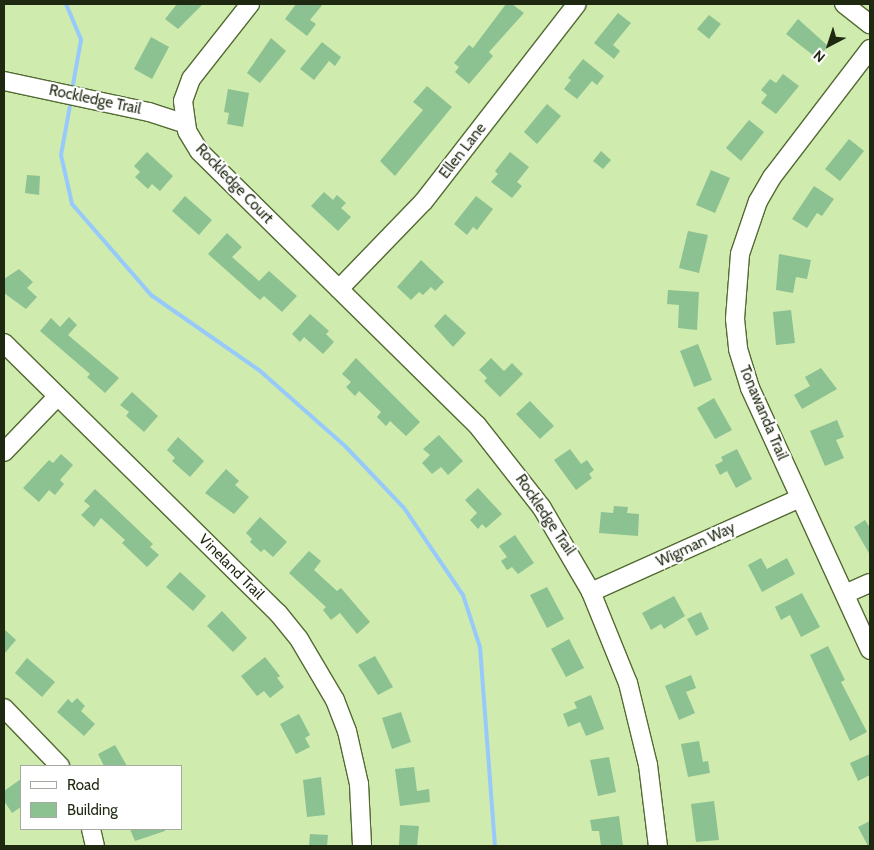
<!DOCTYPE html>
<style>
body{margin:0}
#map{position:relative;width:874px;height:850px;overflow:hidden;background:#cfebae;font-family:Cabin,sans-serif}
div>[style]{position:absolute}
.stream>*{height:4px;margin:-2px;padding:0 2px;transform-origin:2px;border-radius:2px;background:#97cafa}
.building>*{inset:0;background:#8cc192}
.roads{filter:drop-shadow(1px 0 #536b33) drop-shadow(-1px 0 #536b33) drop-shadow(0 1px #536b33) drop-shadow(0 -1px #536b33)}
.minor>*{height:18px;margin:-9px;padding:0 9px;transform-origin:9px;border-radius:9px;background:#fff}
span{translate:-50% -50%;white-space:nowrap;text-align:center;line-height:1.15;-webkit-text-stroke:4px #fff;paint-order:stroke}
.street-label{font-size:15px;color:#1f2912}
.frame{position:absolute;inset:0;border:5px solid #1f2912;pointer-events:none}
.legend{position:absolute;left:20px;top:765px;width:162px;height:65px;box-sizing:border-box;background:#fff;border:1px solid #a5a9a0;margin:0;padding:6px 9px;list-style:none;font-size:15px;color:#1f2912}
.legend li{display:flex;align-items:center;gap:10px;height:25px}
.legend b{width:25px;border:1px solid #a5a9a0}
.north{position:absolute;left:804px;top:20px;width:50px;height:50px;-webkit-text-stroke:4px #fff;paint-order:stroke;rotate:220deg;font-size:14px;font-weight:700;line-height:20px;text-align:center;color:#1f2912}
.north::after{content:'';display:block;margin:auto;width:18px;height:22px;background:#1f2912;clip-path:polygon(50% 0,100% 100%,50% 72%,0 100%)}
</style>
<div id="map">
<div class="stream">
<div style="left:66px;top:4px;width:39px;rotate:67deg"></div>
<div style="left:81px;top:40px;width:51px;rotate:100.2deg"></div>
<div style="left:71px;top:100px;width:56px;rotate:100.3deg"></div>
<div style="left:61px;top:155px;width:50px;rotate:77.3deg"></div>
<div style="left:72px;top:204px;width:121px;rotate:49deg"></div>
<div style="left:151px;top:295px;width:131px;rotate:34.8deg"></div>
<div style="left:259px;top:370px;width:116px;rotate:41.5deg"></div>
<div style="left:346px;top:447px;width:84px;rotate:46.4deg"></div>
<div style="left:404px;top:508px;width:105px;rotate:55.9deg"></div>
<div style="left:463px;top:595px;width:55px;rotate:71.9deg"></div>
<div style="left:480px;top:647px;width:200px;rotate:85.7deg"></div>
</div>
<div class="building">
<div style="clip-path:polygon(177px 4px,203px 4px,178px 29px,165px 19px)"></div>
<div style="clip-path:polygon(296px 4px,323px 4px,310px 20px,316px 24px,307px 36px,285px 19px)"></div>
<div style="clip-path:polygon(506px 4px,512px 4px,524px 13px,489px 52px,493px 56px,469px 84px,455px 72px,459px 67px,454px 63px,469px 45px,473px 48px)"></div>
<div style="clip-path:polygon(618px 13px,631px 23px,613px 45px,620px 51px,614px 59px,594px 43px)"></div>
<div style="clip-path:polygon(709px 15px,721px 24px,709px 39px,697px 29px)"></div>
<div style="clip-path:polygon(798px 19px,828px 46px,818px 59px,786px 34px)"></div>
<div style="clip-path:polygon(151px 37px,169px 47px,152px 79px,134px 69px)"></div>
<div style="clip-path:polygon(271px 38px,286px 51px,260px 83px,247px 73px)"></div>
<div style="clip-path:polygon(322px 42px,341px 57px,335px 66px,329px 61px,314px 80px,300px 69px)"></div>
<div style="clip-path:polygon(583px 59px,604px 76px,597px 85px,592px 81px,577px 99px,564px 89px,571px 80px,568px 78px)"></div>
<div style="clip-path:polygon(783px 74px,799px 86px,776px 114px,761px 103px,767px 95px,761px 90px,770px 79px,776px 83px)"></div>
<div style="clip-path:polygon(427px 86px,452px 107px,395px 176px,380px 161px,423px 110px,413px 102px)"></div>
<div style="clip-path:polygon(228px 89px,249px 93px,243px 127px,227px 124px,229px 113px,224px 112px)"></div>
<div style="clip-path:polygon(547px 104px,561px 116px,537px 144px,524px 132px)"></div>
<div style="clip-path:polygon(749px 120px,764px 132px,741px 161px,726px 148px)"></div>
<div style="clip-path:polygon(849px 139px,864px 151px,840px 181px,825px 169px)"></div>
<div style="clip-path:polygon(601px 151px,611px 160px,603px 169px,593px 161px)"></div>
<div style="clip-path:polygon(147px 152px,173px 176px,160px 191px,152px 184px,148px 189px,135px 177px,140px 172px,134px 166px)"></div>
<div style="clip-path:polygon(510px 152px,529px 167px,517px 182px,522px 186px,512px 198px,491px 182px,498px 174px,495px 171px)"></div>
<div style="clip-path:polygon(711px 170px,730px 178px,715px 213px,696px 205px)"></div>
<div style="clip-path:polygon(27px 175px,40px 176px,39px 195px,25px 193px)"></div>
<div style="clip-path:polygon(814px 186px,834px 199px,822px 216px,817px 213px,807px 228px,792px 219px)"></div>
<div style="clip-path:polygon(324px 192px,333px 200px,337px 195px,346px 203px,341px 208px,351px 217px,338px 231px,311px 206px)"></div>
<div style="clip-path:polygon(185px 196px,212px 220px,199px 235px,172px 211px)"></div>
<div style="clip-path:polygon(476px 196px,493px 209px,477px 230px,473px 227px,467px 235px,454px 224px)"></div>
<div style="clip-path:polygon(688px 231px,708px 235px,699px 273px,679px 268px)"></div>
<div style="clip-path:polygon(227px 233px,242px 247px,232px 257px,259px 281px,269px 271px,297px 296px,282px 312px,264px 296px,260px 300px,208px 254px)"></div>
<div style="clip-path:polygon(779px 254px,811px 260px,807px 279px,796px 277px,793px 293px,776px 290px)"></div>
<div style="clip-path:polygon(421px 260px,444px 282px,435px 291px,431px 287px,423px 295px,419px 292px,411px 300px,397px 287px)"></div>
<div style="clip-path:polygon(19px 269px,33px 282px,27px 288px,37px 297px,26px 309px,4px 293px,4px 279px)"></div>
<div style="clip-path:polygon(668px 290px,699px 292px,697px 330px,678px 328px,679px 305px,667px 304px)"></div>
<div style="clip-path:polygon(791px 310px,795px 343px,776px 345px,773px 312px)"></div>
<div style="clip-path:polygon(310px 314px,329px 331px,326px 334px,334px 342px,323px 354px,304px 337px,300px 342px,292px 334px)"></div>
<div style="clip-path:polygon(445px 314px,466px 333px,453px 347px,434px 326px)"></div>
<div style="clip-path:polygon(69px 317px,77px 325px,68px 335px,119px 378px,105px 393px,87px 377px,90px 374px,40px 331px,51px 318px,60px 327px)"></div>
<div style="clip-path:polygon(698px 344px,712px 380px,694px 387px,680px 351px)"></div>
<div style="clip-path:polygon(356px 358px,420px 422px,406px 436px,390px 421px,386px 426px,377px 417px,381px 412px,359px 391px,355px 396px,346px 387px,351px 382px,342px 374px)"></div>
<div style="clip-path:polygon(491px 358px,504px 371px,512px 363px,523px 374px,500px 397px,484px 381px,487px 378px,479px 370px)"></div>
<div style="clip-path:polygon(821px 368px,837px 389px,802px 409px,794px 395px,810px 386px,805px 377px)"></div>
<div style="clip-path:polygon(132px 392px,158px 416px,144px 432px,126px 416px,129px 412px,120px 405px)"></div>
<div style="clip-path:polygon(714px 398px,732px 430px,715px 439px,697px 408px)"></div>
<div style="clip-path:polygon(530px 401px,554px 426px,540px 439px,516px 414px)"></div>
<div style="clip-path:polygon(837px 420px,844px 437px,836px 440px,844px 458px,825px 466px,810px 431px)"></div>
<div style="clip-path:polygon(439px 435px,463px 461px,448px 475px,441px 467px,432px 474px,422px 463px,430px 455px,423px 449px)"></div>
<div style="clip-path:polygon(178px 437px,204px 461px,190px 477px,172px 461px,175px 458px,167px 450px)"></div>
<div style="clip-path:polygon(570px 449px,581px 464px,587px 460px,594px 470px,589px 474px,592px 478px,576px 490px,554px 460px)"></div>
<div style="clip-path:polygon(737px 449px,752px 479px,736px 488px,727px 471px,720px 475px,715px 465px,723px 461px,721px 457px)"></div>
<div style="clip-path:polygon(61px 454px,73px 465px,60px 480px,64px 484px,55px 495px,49px 490px,39px 502px,23px 488px,49px 460px,53px 463px)"></div>
<div style="clip-path:polygon(226px 469px,239px 481px,235px 485px,249px 497px,234px 514px,205px 493px)"></div>
<div style="clip-path:polygon(478px 488px,502px 514px,486px 528px,482px 524px,478px 529px,470px 520px,477px 513px,465px 500px)"></div>
<div style="clip-path:polygon(95px 489px,153px 544px,150px 547px,159px 555px,147px 567px,122px 543px,125px 540px,101px 518px,94px 527px,81px 515px,90px 506px,84px 501px)"></div>
<div style="clip-path:polygon(614px 506px,628px 507px,627px 513px,639px 514px,638px 536px,599px 533px,601px 512px,613px 513px)"></div>
<div style="clip-path:polygon(260px 517px,287px 542px,273px 557px,264px 549px,261px 552px,250px 542px,252px 539px,246px 533px)"></div>
<div style="clip-path:polygon(865px 520px,870px 528px,870px 555px,854px 527px)"></div>
<div style="clip-path:polygon(515px 535px,534px 563px,518px 574px,512px 567px,507px 570px,501px 561px,507px 557px,499px 546px)"></div>
<div style="clip-path:polygon(309px 551px,321px 561px,314px 570px,337px 591px,341px 588px,370px 622px,357px 634px,340px 613px,331px 620px,323px 610px,326px 607px,289px 573px)"></div>
<div style="clip-path:polygon(761px 558px,767px 569px,787px 558px,795px 574px,762px 592px,748px 565px)"></div>
<div style="clip-path:polygon(180px 572px,206px 596px,193px 611px,166px 587px)"></div>
<div style="clip-path:polygon(547px 587px,564px 619px,547px 628px,530px 595px)"></div>
<div style="clip-path:polygon(802px 593px,820px 627px,801px 637px,790px 615px,781px 620px,775px 607px)"></div>
<div style="clip-path:polygon(674px 596px,685px 616px,664px 629px,661px 624px,651px 630px,642px 613px)"></div>
<div style="clip-path:polygon(222px 611px,247px 638px,233px 652px,207px 626px)"></div>
<div style="clip-path:polygon(701px 612px,709px 629px,696px 636px,687px 619px)"></div>
<div style="clip-path:polygon(4px 629px,16px 640px,4px 654px)"></div>
<div style="clip-path:polygon(569px 639px,584px 668px,566px 677px,551px 649px)"></div>
<div style="clip-path:polygon(828px 646px,845px 680px,841px 682px,867px 732px,850px 741px,810px 655px)"></div>
<div style="clip-path:polygon(375px 656px,393px 687px,378px 695px,358px 665px)"></div>
<div style="clip-path:polygon(265px 657px,280px 676px,277px 678px,284px 687px,270px 698px,264px 691px,257px 696px,241px 676px)"></div>
<div style="clip-path:polygon(27px 658px,55px 682px,42px 697px,15px 673px)"></div>
<div style="clip-path:polygon(691px 675px,696px 688px,686px 692px,695px 713px,679px 720px,665px 686px)"></div>
<div style="clip-path:polygon(591px 695px,604px 729px,586px 736px,580px 722px,568px 727px,563px 714px,577px 708px,574px 702px)"></div>
<div style="clip-path:polygon(77px 698px,85px 706px,81px 711px,95px 724px,84px 736px,57px 712px,68px 699px,72px 703px)"></div>
<div style="clip-path:polygon(401px 712px,411px 742px,392px 749px,382px 718px)"></div>
<div style="clip-path:polygon(299px 714px,310px 735px,305px 738px,310px 747px,296px 754px,280px 724px)"></div>
<div style="clip-path:polygon(699px 741px,703px 762px,708px 761px,710px 773px,688px 777px,681px 744px)"></div>
<div style="clip-path:polygon(115px 745px,127px 766px,104px 766px,98px 754px)"></div>
<div style="clip-path:polygon(870px 754px,870px 775px,858px 781px,850px 763px)"></div>
<div style="clip-path:polygon(609px 757px,616px 792px,598px 796px,590px 760px)"></div>
<div style="clip-path:polygon(414px 767px,417px 791px,429px 789px,430px 802px,400px 806px,395px 769px)"></div>
<div style="clip-path:polygon(321px 777px,325px 815px,307px 817px,303px 780px)"></div>
<div style="clip-path:polygon(21px 779px,21px 807px,12px 813px,4px 801px,4px 791px)"></div>
<div style="clip-path:polygon(714px 801px,719px 840px,696px 842px,691px 804px)"></div>
<div style="clip-path:polygon(619px 816px,623px 846px,601px 846px,599px 831px,592px 831px,590px 820px)"></div>
<div style="clip-path:polygon(870px 821px,870px 846px,868px 846px,858px 827px)"></div>
<div style="clip-path:polygon(400px 825px,419px 826px,417px 846px,399px 846px)"></div>
<div style="clip-path:polygon(130px 829px,165px 829px,165px 831px,135px 841px)"></div>
<div style="clip-path:polygon(310px 834px,328px 835px,327px 846px,309px 846px)"></div>
</div>
<div class="roads">
<div class="minor">
<div style="left:250px;top:4px;width:95px;rotate:128.2deg"></div>
<div style="left:191px;top:79px;width:23px;rotate:110deg"></div>
<div style="left:183px;top:101px;width:30px;rotate:82deg"></div>
<div style="left:187px;top:131px;width:23px;rotate:59deg"></div>
<div style="left:199px;top:151px;width:390px;rotate:44.6deg"></div>
<div style="left:477px;top:425px;width:105px;rotate:51.9deg"></div>
<div style="left:542px;top:508px;width:97px;rotate:59.7deg"></div>
<div style="left:591px;top:592px;width:98px;rotate:67.9deg"></div>
<div style="left:628px;top:683px;width:84px;rotate:76.3deg"></div>
<div style="left:648px;top:765px;width:82px;rotate:83deg"></div>
<div style="left:844px;top:4px;width:33px;rotate:38deg"></div>
<div style="left:870px;top:49px;width:161px;rotate:127.4deg"></div>
<div style="left:772px;top:177px;width:28px;rotate:120deg"></div>
<div style="left:758px;top:201px;width:56px;rotate:108.8deg"></div>
<div style="left:740px;top:254px;width:65px;rotate:94.4deg"></div>
<div style="left:735px;top:319px;width:30px;rotate:84deg"></div>
<div style="left:738px;top:349px;width:41px;rotate:72.9deg"></div>
<div style="left:750px;top:388px;width:288px;rotate:65.4deg"></div>
<div style="left:4px;top:81px;width:148px;rotate:12.1deg"></div>
<div style="left:149px;top:112px;width:38px;rotate:18deg"></div>
<div style="left:339px;top:289px;width:122px;rotate:-46deg"></div>
<div style="left:424px;top:201px;width:249px;rotate:-52.2deg"></div>
<div style="left:4px;top:343px;width:385px;rotate:44.6deg"></div>
<div style="left:278px;top:613px;width:33px;rotate:51deg"></div>
<div style="left:299px;top:639px;width:71px;rotate:59.5deg"></div>
<div style="left:335px;top:700px;width:33px;rotate:69deg"></div>
<div style="left:347px;top:731px;width:54px;rotate:77.2deg"></div>
<div style="left:359px;top:784px;width:62px;rotate:87.2deg"></div>
<div style="left:4px;top:452px;width:76px;rotate:-46.1deg"></div>
<div style="left:591px;top:592px;width:229px;rotate:-24.2deg"></div>
<div style="left:845px;top:594px;width:27px;rotate:-24deg"></div>
<div style="left:4px;top:708px;width:81px;rotate:46deg"></div>
<div style="left:91px;top:829px;width:17px;rotate:77deg"></div>
</div>
</div>
<div class="street-label">
<span style="left:95px;top:100px;rotate:12deg">Rockledge Trail</span>
<span style="left:463px;top:151px;rotate:-52deg">Ellen Lane</span>
<span style="left:234px;top:184px;rotate:46deg">Rockledge Court</span>
<span style="left:763px;top:413px;rotate:67deg">Tonawanda Trail</span>
<span style="left:545px;top:515px;rotate:56deg">Rockledge Trail</span>
<span style="left:696px;top:545px;rotate:-25deg">Wigman Way</span>
<span style="left:231px;top:567px;rotate:45deg">Vineland Trail</span>
</div>
<div class="frame"></div>
<ul class="legend">
<li><b style="height:6px;background:#fff"></b>Road</li>
<li><b style="height:14px;background:#8cc192"></b>Building</li>
</ul>
<div class="north">N</div>
</div>
